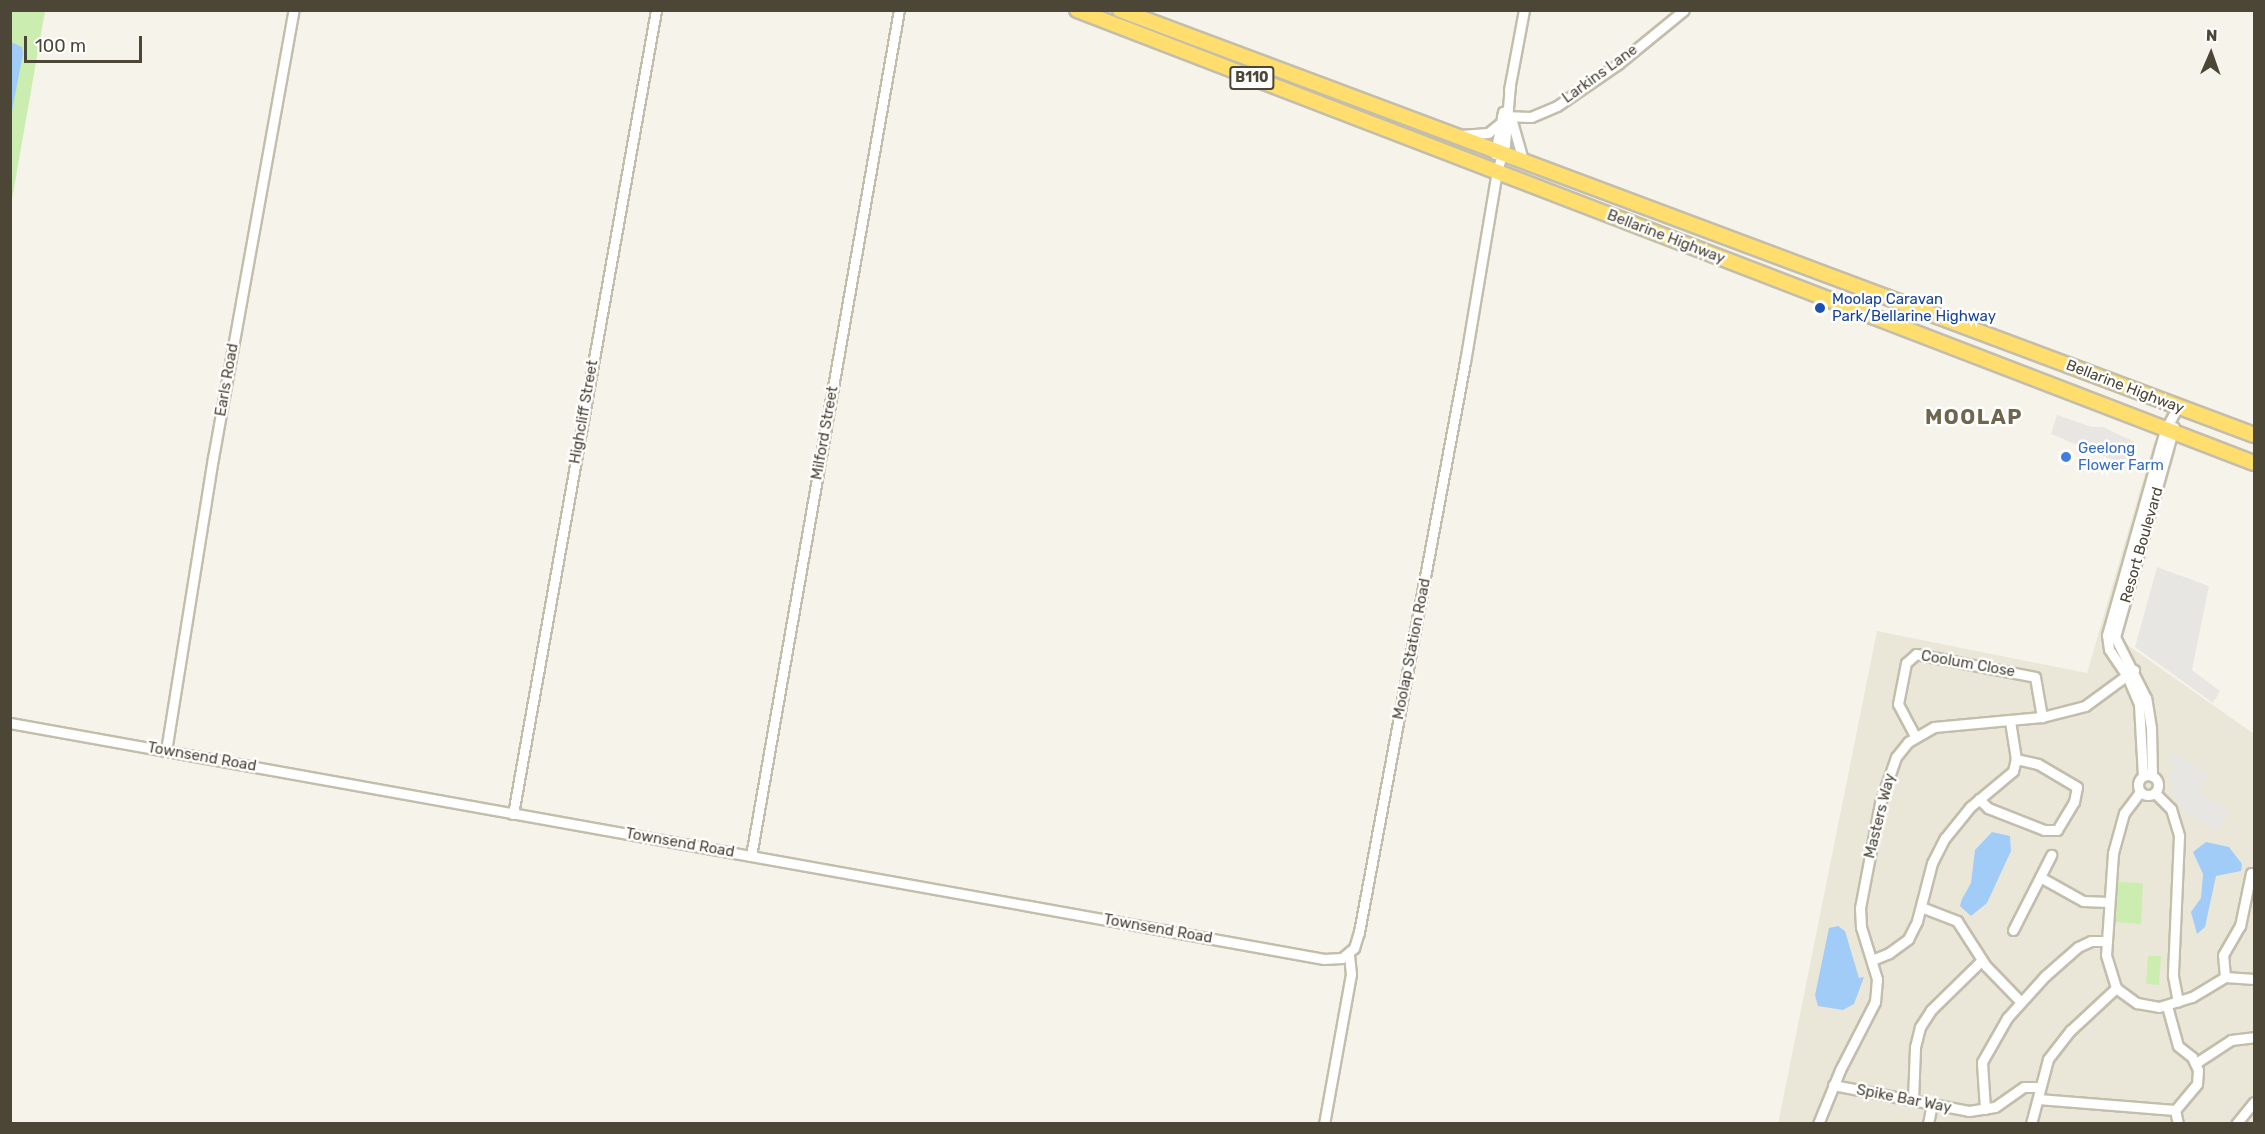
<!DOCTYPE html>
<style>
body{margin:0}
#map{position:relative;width:2265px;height:1134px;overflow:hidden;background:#f6f4ea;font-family:Rubik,sans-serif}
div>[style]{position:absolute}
.residential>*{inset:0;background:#ebe7d8}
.green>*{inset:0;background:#cbeeb0}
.parking>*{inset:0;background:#e8e6e2}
.water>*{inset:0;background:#a2ccf8}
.roads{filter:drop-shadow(2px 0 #c3beab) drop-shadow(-2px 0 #c3beab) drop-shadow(0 2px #c3beab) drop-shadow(0 -2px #c3beab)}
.minor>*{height:9px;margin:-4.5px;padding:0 4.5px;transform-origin:4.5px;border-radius:4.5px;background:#fff}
.minor>.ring{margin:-4.5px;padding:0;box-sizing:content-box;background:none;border:9px solid #fff;border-radius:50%}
.highway>*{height:14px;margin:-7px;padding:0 7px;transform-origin:7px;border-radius:7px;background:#ffde6d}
.dots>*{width:16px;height:16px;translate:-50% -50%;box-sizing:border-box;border:3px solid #fff;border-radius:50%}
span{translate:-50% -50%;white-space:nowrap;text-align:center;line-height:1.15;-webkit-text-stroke:5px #fff;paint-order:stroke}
.shield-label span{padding:2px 4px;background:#fff;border:2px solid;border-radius:4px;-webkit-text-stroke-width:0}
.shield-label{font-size:14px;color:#4c4637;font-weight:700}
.street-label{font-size:15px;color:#4c4637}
.transit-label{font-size:15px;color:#164399}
.left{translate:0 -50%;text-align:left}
.shop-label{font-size:15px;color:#366cbe}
.district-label{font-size:21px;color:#70654d;font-weight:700;letter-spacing:1.5px}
.frame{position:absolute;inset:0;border:12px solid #4c4637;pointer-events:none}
.north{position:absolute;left:2181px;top:24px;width:60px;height:60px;-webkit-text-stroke:4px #fff;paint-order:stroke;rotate:2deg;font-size:16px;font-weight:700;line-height:24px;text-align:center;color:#4c4637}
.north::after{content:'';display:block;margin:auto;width:21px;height:27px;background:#4c4637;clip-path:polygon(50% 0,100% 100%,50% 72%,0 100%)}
.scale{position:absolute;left:24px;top:36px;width:118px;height:27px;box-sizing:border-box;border:3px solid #4c4637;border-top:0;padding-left:8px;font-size:18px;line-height:21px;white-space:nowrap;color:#4c4637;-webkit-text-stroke:4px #fff;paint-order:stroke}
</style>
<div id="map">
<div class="residential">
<div style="clip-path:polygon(2154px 442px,2176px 450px,2122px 641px,2254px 734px,2254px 1123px,1778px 1124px,1877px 631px,2087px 673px)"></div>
</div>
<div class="green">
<div style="clip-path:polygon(11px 11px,45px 11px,11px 205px)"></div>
<div style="clip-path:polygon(2118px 882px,2143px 883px,2141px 924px,2116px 922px)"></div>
<div style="clip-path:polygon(2148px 956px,2161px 956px,2159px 985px,2146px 984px)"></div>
</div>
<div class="parking">
<div style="clip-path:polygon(2057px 415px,2092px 427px,2103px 427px,2135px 442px,2131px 457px,2116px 461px,2051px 434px)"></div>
<div style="clip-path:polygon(2157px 567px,2209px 586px,2192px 670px,2220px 691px,2213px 703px,2135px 647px)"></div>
<div style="clip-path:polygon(2173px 752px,2209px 774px,2200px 792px,2230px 811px,2218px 832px,2185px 812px,2171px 790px,2173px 764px,2168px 760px)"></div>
</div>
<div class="water">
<div style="clip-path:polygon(11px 42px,22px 47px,23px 54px,11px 116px)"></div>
<div style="clip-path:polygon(1992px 832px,2010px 836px,2011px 851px,1987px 903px,1971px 916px,1960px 906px,1962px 899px,1971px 883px,1975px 850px)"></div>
<div style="clip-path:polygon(2206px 842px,2229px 847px,2242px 864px,2241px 871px,2216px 876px,2205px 927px,2197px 934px,2191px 912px,2201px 898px,2203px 874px,2193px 852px)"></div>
<div style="clip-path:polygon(1838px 926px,1845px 931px,1859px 978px,1864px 977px,1854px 1004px,1843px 1010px,1818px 1006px,1815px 995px,1829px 928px)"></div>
</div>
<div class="roads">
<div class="minor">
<div style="left:1509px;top:90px;width:81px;rotate:-79.4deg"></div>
<div style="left:1502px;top:116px;width:29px;rotate:2deg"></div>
<div style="left:1531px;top:117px;width:28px;rotate:-23deg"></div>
<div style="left:1557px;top:106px;width:74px;rotate:-34.5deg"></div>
<div style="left:1618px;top:64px;width:85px;rotate:-39.3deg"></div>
<div style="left:1511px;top:118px;width:44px;rotate:74.1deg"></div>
<div style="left:1460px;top:135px;width:28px;rotate:-4deg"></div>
<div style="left:1488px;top:133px;width:14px;rotate:-39deg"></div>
<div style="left:1495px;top:154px;width:43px;rotate:-79.2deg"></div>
<div style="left:10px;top:723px;width:1335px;rotate:10.18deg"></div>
<div style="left:1324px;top:959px;width:18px;rotate:-3deg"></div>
<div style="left:1342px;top:958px;width:16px;rotate:-40deg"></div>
<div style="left:1354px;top:948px;width:17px;rotate:-73deg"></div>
<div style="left:1359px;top:932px;width:580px;rotate:-79.47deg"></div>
<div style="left:1465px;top:362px;width:194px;rotate:-80.5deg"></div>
<div style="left:1497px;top:171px;width:28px;rotate:-73deg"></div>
<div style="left:1505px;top:144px;width:59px;rotate:-85.2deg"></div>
<div style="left:1915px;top:736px;width:36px;rotate:-118deg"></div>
<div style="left:1898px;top:704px;width:42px;rotate:-79deg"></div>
<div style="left:1906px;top:663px;width:13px;rotate:-42deg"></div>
<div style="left:1916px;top:654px;width:121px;rotate:10.9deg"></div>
<div style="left:2035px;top:677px;width:41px;rotate:80.1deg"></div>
<div style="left:166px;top:751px;width:297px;rotate:-80.9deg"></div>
<div style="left:213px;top:458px;width:455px;rotate:-79.8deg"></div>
<div class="ring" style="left:2138px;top:775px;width:11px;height:11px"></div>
<div style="left:2143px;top:776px;width:72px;rotate:-93.2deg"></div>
<div style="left:2139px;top:704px;width:30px;rotate:-113deg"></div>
<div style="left:2127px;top:676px;width:32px;rotate:-124deg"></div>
<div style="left:2109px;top:649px;width:14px;rotate:-98deg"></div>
<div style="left:2107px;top:635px;width:213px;rotate:-74.2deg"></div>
<div style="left:2165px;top:430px;width:26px;rotate:-61deg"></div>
<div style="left:2152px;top:776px;width:48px;rotate:-91.2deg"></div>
<div style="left:2151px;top:728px;width:30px;rotate:-99deg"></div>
<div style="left:2146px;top:698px;width:68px;rotate:-116.9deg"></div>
<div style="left:2115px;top:637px;width:218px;rotate:-74.3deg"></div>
<div style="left:2140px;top:792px;width:26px;rotate:127deg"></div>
<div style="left:2124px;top:813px;width:41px;rotate:105.4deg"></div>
<div style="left:2113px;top:853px;width:102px;rotate:93.9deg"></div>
<div style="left:2106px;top:955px;width:34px;rotate:73deg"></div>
<div style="left:2116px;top:988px;width:26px;rotate:36deg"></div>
<div style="left:2137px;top:1003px;width:22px;rotate:10deg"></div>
<div style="left:2159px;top:1007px;width:34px;rotate:-17deg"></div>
<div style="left:2192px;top:997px;width:39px;rotate:-31deg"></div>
<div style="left:2225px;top:977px;width:29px;rotate:4deg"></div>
<div style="left:2155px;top:793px;width:23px;rotate:45deg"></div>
<div style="left:2171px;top:809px;width:28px;rotate:73deg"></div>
<div style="left:2179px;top:836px;width:140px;rotate:92.5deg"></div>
<div style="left:2173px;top:976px;width:26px;rotate:79deg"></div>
<div style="left:1979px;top:799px;width:13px;rotate:45deg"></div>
<div style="left:1988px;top:808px;width:60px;rotate:21.4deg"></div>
<div style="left:2044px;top:830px;width:13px"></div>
<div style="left:2057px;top:830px;width:33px;rotate:-59deg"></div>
<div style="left:2074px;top:802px;width:15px;rotate:-79deg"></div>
<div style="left:2077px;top:787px;width:45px;rotate:-149.5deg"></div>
<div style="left:2038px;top:764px;width:23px;rotate:-167deg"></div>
<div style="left:513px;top:814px;width:817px;rotate:-79.91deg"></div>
<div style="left:751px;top:856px;width:859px;rotate:-80.08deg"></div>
<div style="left:2040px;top:877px;width:25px;rotate:-63deg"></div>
<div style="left:1921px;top:907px;width:39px;rotate:21deg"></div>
<div style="left:1957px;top:921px;width:54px;rotate:57.2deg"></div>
<div style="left:1986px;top:966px;width:50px;rotate:45.8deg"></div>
<div style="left:2013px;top:930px;width:59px;rotate:-63deg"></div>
<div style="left:2040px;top:877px;width:49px;rotate:29.2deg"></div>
<div style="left:2083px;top:901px;width:26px;rotate:2deg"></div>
<div style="left:1872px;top:960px;width:18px;rotate:-22deg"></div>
<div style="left:1889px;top:953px;width:24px;rotate:-36deg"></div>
<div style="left:1908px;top:939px;width:20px;rotate:-63deg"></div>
<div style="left:1917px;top:921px;width:60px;rotate:-75.5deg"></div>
<div style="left:1932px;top:863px;width:28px;rotate:-63deg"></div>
<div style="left:1945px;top:838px;width:40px;rotate:-51deg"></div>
<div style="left:1970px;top:807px;width:56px;rotate:-39.9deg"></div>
<div style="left:2013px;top:771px;width:12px;rotate:-76deg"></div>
<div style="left:2016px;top:759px;width:39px;rotate:-99deg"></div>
<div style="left:2225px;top:977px;width:22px;rotate:-95deg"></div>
<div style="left:2223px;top:955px;width:34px;rotate:-60deg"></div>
<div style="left:2240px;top:926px;width:54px;rotate:-78.3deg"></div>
<div style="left:2167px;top:1006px;width:41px;rotate:74.6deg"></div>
<div style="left:2178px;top:1046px;width:18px;rotate:38deg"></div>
<div style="left:2192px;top:1057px;width:14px;rotate:65deg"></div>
<div style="left:2198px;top:1070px;width:14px;rotate:94deg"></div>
<div style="left:2197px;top:1084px;width:34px;rotate:130deg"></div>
<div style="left:2175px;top:1110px;width:14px;rotate:78deg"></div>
<div style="left:2196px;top:1063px;width:42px;rotate:-33.3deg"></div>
<div style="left:2231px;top:1040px;width:23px;rotate:-7deg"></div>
<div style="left:1833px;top:1085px;width:138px;rotate:10.8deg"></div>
<div style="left:1969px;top:1111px;width:26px;rotate:-9deg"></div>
<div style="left:1995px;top:1107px;width:35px;rotate:-35deg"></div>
<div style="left:2024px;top:1087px;width:16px"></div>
<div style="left:2038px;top:1099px;width:137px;rotate:4.6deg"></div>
<div style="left:1913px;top:1100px;width:53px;rotate:-87.8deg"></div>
<div style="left:1915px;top:1047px;width:21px;rotate:-76deg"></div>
<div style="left:1920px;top:1027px;width:20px;rotate:-57deg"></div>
<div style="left:1931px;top:1010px;width:71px;rotate:-44.4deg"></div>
<div style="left:1985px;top:1109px;width:47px;rotate:-93.7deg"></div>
<div style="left:1982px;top:1062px;width:51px;rotate:-60.4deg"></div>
<div style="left:2007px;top:1018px;width:57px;rotate:-47.9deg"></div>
<div style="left:2045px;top:976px;width:44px;rotate:-41.3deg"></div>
<div style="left:2078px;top:947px;width:14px;rotate:-25deg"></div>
<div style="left:2091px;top:941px;width:16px"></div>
<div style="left:1324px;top:1124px;width:152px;rotate:-79.8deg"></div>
<div style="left:1351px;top:974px;width:20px;rotate:-96deg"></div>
<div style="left:1818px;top:1124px;width:58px;rotate:-67.8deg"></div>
<div style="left:1840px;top:1070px;width:76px;rotate:-62.8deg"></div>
<div style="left:1875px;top:1002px;width:23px;rotate:-85deg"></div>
<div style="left:1877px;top:979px;width:54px;rotate:-107.1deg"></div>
<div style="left:1861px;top:927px;width:19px;rotate:-93deg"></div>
<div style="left:1860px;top:908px;width:107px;rotate:-79.2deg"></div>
<div style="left:1880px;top:803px;width:49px;rotate:-70.8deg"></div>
<div style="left:1896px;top:757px;width:19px;rotate:-51deg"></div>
<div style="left:1908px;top:742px;width:30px;rotate:-30deg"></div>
<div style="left:1934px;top:727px;width:108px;rotate:-5.3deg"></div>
<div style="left:2042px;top:717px;width:44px;rotate:-14.3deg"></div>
<div style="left:2085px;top:706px;width:61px;rotate:-36.3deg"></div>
<div style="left:1928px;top:1124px;width:20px;rotate:-79deg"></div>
<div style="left:2031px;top:1124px;width:67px;rotate:-75.3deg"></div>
<div style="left:2048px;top:1059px;width:37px;rotate:-52deg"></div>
<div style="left:2071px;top:1030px;width:62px;rotate:-43deg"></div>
<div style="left:2236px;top:1124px;width:28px;rotate:-51deg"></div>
</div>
<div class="highway">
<div style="left:1077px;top:10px;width:1261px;rotate:21.05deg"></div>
<div style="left:1120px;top:10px;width:1211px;rotate:20.54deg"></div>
</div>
</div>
<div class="dots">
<div style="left:1820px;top:308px;background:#1a4fb4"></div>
<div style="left:2066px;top:457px;background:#3f7fe0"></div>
</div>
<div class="shield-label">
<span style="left:1252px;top:78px">B110</span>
</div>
<div class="street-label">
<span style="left:1600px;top:74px;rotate:-36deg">Larkins Lane</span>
<span style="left:1666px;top:237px;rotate:21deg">Bellarine Highway</span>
<span style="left:227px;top:380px;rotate:-80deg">Earls Road</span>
<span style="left:2125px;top:387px;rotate:21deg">Bellarine Highway</span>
<span style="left:584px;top:412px;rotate:-80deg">Highcliff Street</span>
<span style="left:825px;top:433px;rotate:-80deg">Milford Street</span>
<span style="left:2142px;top:545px;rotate:-74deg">Resort Boulevard</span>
<span style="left:1412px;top:649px;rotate:-79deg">Moolap Station Road</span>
<span style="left:1968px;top:664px;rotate:10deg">Coolum Close</span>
<span style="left:202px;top:757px;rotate:10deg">Townsend Road</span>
<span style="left:1880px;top:816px;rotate:-76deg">Masters Way</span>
<span style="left:680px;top:843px;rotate:10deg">Townsend Road</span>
<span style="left:1158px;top:929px;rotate:10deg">Townsend Road</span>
<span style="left:1904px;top:1099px;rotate:11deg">Spike Bar Way</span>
</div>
<div class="transit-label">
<span class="left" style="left:1832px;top:308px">Moolap Caravan<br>Park/Bellarine Highway</span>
</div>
<div class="shop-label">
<span class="left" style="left:2078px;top:457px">Geelong<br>Flower Farm</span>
</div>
<div class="district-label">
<span style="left:1974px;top:417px">MOOLAP</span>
</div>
<div class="frame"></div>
<div class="north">N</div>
<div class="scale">100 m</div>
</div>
